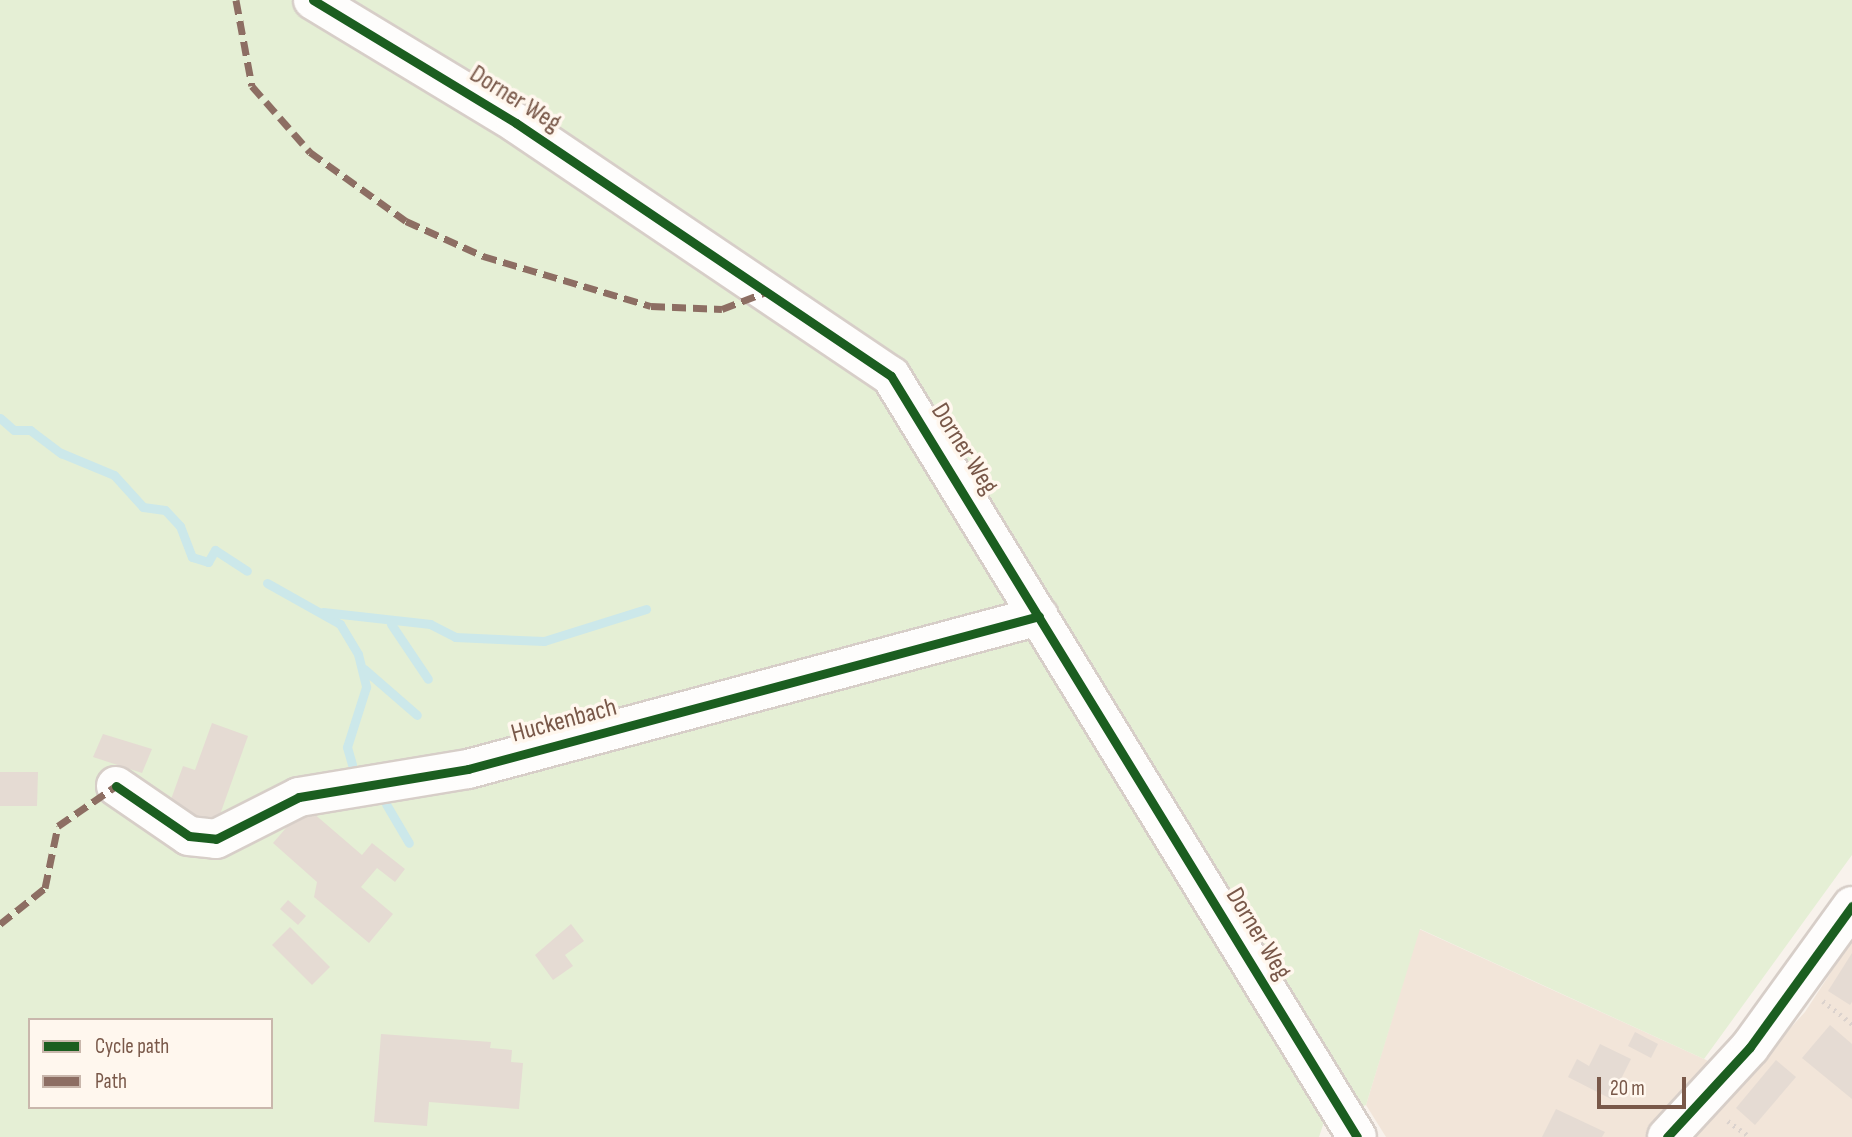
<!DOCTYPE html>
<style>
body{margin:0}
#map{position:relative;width:1852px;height:1137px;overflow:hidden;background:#f8f2ec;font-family:"Sofia Sans Condensed",sans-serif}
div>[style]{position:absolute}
.residential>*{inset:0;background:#f2e5d9}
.green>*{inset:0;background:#e5efd5}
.stream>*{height:9px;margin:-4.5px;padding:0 4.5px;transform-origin:4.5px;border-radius:4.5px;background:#cce8ea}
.building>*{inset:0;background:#e5dbd3}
.path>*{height:4.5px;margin-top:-2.25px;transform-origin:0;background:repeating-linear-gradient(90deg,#dbd2cd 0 2px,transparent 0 7px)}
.roads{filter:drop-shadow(2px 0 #d7cec8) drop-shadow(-2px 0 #d7cec8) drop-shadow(0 2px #d7cec8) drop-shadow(0 -2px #d7cec8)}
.minor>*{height:38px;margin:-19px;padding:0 19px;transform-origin:19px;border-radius:19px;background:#fefdfc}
.quiet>*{height:7px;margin-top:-3.5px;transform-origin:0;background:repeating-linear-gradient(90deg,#8d6e63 0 14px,transparent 0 21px)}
.cycleway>*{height:9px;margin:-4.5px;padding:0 4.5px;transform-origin:4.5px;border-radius:4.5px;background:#1b5e20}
span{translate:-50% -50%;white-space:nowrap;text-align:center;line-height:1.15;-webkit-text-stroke:7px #fff7ee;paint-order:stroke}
.street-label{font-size:26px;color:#795849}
.legend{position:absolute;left:28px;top:1018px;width:245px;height:91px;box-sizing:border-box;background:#fff7ee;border:2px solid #c9b7ac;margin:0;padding:9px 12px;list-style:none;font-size:21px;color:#795849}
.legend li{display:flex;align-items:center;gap:14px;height:35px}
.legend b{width:35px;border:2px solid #c9b7ac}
.scale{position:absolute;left:1597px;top:1077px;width:89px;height:32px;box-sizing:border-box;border:4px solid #795849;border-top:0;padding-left:9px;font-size:21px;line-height:24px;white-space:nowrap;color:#795849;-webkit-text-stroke:5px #fff7ee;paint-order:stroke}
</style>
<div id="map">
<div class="residential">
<div style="clip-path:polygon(1419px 929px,1704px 1059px,1717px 1065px,1647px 1137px,1386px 1137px,1366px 1105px)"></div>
<div style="clip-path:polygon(1852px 940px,1852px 1137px,1691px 1137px,1805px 1012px)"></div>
</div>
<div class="green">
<div style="clip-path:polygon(evenodd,0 0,1852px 0,1852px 855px,1704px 1059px,1420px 929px,1366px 1105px,1324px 1122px,1319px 1137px,0 1137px,0 0,30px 1020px,271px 1020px,271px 1107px,30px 1107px,30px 1020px)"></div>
</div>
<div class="stream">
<div style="left:0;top:418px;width:18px;rotate:41deg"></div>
<div style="left:14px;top:430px;width:16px"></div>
<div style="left:30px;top:430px;width:39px;rotate:37deg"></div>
<div style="left:61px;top:453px;width:57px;rotate:22.5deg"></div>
<div style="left:114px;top:475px;width:43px;rotate:47.8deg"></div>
<div style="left:143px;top:507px;width:22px;rotate:8deg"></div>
<div style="left:165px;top:510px;width:22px;rotate:47deg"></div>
<div style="left:180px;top:526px;width:33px;rotate:69deg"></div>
<div style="left:192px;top:557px;width:17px;rotate:17deg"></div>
<div style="left:208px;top:562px;width:14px;rotate:-60deg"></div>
<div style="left:215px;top:550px;width:38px;rotate:33deg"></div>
<div style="left:267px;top:583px;width:84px;rotate:29.3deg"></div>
<div style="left:340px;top:624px;width:35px;rotate:59deg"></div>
<div style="left:358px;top:654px;width:34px;rotate:76deg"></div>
<div style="left:366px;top:687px;width:63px;rotate:107.6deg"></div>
<div style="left:347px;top:747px;width:18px;rotate:74deg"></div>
<div style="left:323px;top:612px;width:108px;rotate:6.4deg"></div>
<div style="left:430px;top:624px;width:28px;rotate:27deg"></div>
<div style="left:455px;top:637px;width:89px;rotate:2.6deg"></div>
<div style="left:544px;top:641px;width:107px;rotate:-17.4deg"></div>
<div style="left:391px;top:624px;width:66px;rotate:56.1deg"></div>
<div style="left:364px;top:669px;width:70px;rotate:41deg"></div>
<div style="left:386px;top:804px;width:45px;rotate:59.5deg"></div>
</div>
<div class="building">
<div style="clip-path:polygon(212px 723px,248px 736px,217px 823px,169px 805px,183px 766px,195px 770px)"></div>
<div style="clip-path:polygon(103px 734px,152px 749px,142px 773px,93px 757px)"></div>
<div style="clip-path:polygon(0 772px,38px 772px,37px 806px,0 806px)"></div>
<div style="clip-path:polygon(305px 806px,362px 855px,372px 843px,405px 869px,395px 882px,377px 868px,361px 887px,393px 914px,369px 943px,314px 897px,317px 882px,273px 843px)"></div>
<div style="clip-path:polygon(288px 900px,306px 916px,298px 925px,280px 909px)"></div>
<div style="clip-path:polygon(571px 924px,584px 941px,565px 955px,573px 966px,553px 980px,535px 955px)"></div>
<div style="clip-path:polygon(290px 927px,330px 967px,312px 985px,272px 945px)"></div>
<div style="clip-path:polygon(1852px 953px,1852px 1002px,1850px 1005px,1828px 991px)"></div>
<div style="clip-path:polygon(1830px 1025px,1852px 1044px,1852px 1099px,1802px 1058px)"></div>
<div style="clip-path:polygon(1635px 1032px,1658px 1044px,1651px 1058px,1628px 1046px)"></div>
<div style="clip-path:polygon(381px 1034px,491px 1042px,490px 1048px,512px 1050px,511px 1062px,523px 1063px,519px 1109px,429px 1102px,427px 1126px,374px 1122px)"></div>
<div style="clip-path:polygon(1600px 1044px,1631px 1059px,1611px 1099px,1568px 1077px,1577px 1059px,1589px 1066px)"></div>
<div style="clip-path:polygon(1776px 1060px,1796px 1077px,1755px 1125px,1736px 1108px)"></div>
<div style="clip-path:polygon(1556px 1109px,1605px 1132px,1602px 1137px,1542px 1137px)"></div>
</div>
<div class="path">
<div style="left:1823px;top:1001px;width:37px;rotate:38deg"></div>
<div style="left:1728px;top:1121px;width:27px;rotate:36deg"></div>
</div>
<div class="roads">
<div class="minor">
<div style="left:313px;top:0;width:237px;rotate:31.2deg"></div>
<div style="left:516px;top:123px;width:452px;rotate:34deg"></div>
<div style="left:891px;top:376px;width:892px;rotate:58.52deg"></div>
<div style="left:116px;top:786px;width:88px;rotate:34.4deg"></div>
<div style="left:189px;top:836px;width:27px;rotate:6deg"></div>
<div style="left:216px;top:839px;width:93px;rotate:-26.8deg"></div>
<div style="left:299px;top:797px;width:171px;rotate:-9.4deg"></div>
<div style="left:468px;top:769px;width:591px;rotate:-15deg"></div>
<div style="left:1667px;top:1137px;width:122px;rotate:-47.3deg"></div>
<div style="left:1750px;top:1047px;width:174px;rotate:-54.1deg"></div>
</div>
</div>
<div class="quiet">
<div style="left:236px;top:0;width:87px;rotate:79.5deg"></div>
<div style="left:252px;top:86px;width:88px;rotate:48.7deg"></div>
<div style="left:310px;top:152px;width:118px;rotate:35.7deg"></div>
<div style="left:406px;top:221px;width:85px;rotate:24.4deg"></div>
<div style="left:483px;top:256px;width:175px;rotate:16.6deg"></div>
<div style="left:651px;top:306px;width:71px;rotate:2.4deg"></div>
<div style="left:722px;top:309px;width:50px;rotate:-21deg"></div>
<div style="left:0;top:924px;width:58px;rotate:-38.7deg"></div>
<div style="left:45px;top:888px;width:63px;rotate:-78.2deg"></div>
<div style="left:58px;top:826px;width:70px;rotate:-34.6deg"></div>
</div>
<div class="cycleway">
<div style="left:313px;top:0;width:237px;rotate:31.2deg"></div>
<div style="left:516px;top:123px;width:452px;rotate:34deg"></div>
<div style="left:891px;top:376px;width:892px;rotate:58.52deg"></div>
<div style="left:116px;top:786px;width:88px;rotate:34.4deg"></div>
<div style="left:189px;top:836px;width:27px;rotate:6deg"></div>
<div style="left:216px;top:839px;width:93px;rotate:-26.8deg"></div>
<div style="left:299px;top:797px;width:171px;rotate:-9.4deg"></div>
<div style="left:468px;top:769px;width:591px;rotate:-15deg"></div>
<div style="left:1667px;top:1137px;width:122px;rotate:-47.3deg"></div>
<div style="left:1750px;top:1047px;width:174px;rotate:-54.1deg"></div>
</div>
<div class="street-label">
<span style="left:515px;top:99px;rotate:32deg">Dorner Weg</span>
<span style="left:964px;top:449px;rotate:58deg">Dorner Weg</span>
<span style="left:564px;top:721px;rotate:-15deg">Huckenbach</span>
<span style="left:1258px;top:934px;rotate:59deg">Dorner Weg</span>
</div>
<ul class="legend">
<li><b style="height:9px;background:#1b5e20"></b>Cycle path</li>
<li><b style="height:9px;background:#8d6e63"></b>Path</li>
</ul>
<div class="scale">20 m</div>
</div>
